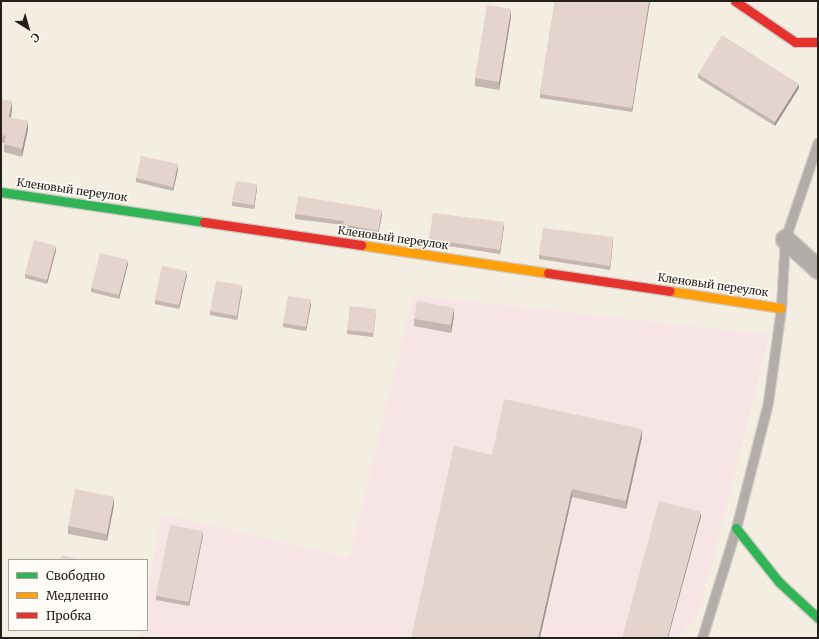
<!DOCTYPE html>
<meta charset="utf-8">
<style>
body{margin:0}
#map{position:relative;width:819px;height:639px;overflow:hidden;background:#f3ede2;font-family:Merriweather,serif}
div>[style]{position:absolute}
.industrial>*{inset:0;background:#f6e5e4}
.roads{filter:drop-shadow(1px 0 #d0cbc4) drop-shadow(-1px 0 #d0cbc4) drop-shadow(0 1px #d0cbc4) drop-shadow(0 -1px #d0cbc4)}
.lane>*{height:9px;margin:-4.5px;padding:0 4.5px;transform-origin:4.5px;border-radius:4.5px;background:#b2ada9}
.street>*{height:19px;margin:-9.5px;padding:0 9.5px;transform-origin:9.5px;border-radius:9.5px;background:#b2ada9}
.fast>*{height:9px;margin:-4.5px;padding:0 4.5px;transform-origin:4.5px;border-radius:4.5px;background:#30b455}
.slow>*{height:9px;margin:-4.5px;padding:0 4.5px;transform-origin:4.5px;border-radius:4.5px;background:#ff9f0a}
.jam>*{height:9px;margin:-4.5px;padding:0 4.5px;transform-origin:4.5px;border-radius:4.5px;background:#e5322d}
.wall>*{inset:0;background:#c4b6b0}
.shaded-wall>*{inset:0;background:#a09490}
.building>*{inset:0;background:#e4d4cd}
span{translate:-50% -50%;white-space:nowrap;text-align:center;line-height:1.15;-webkit-text-stroke:3px #fffcf8;paint-order:stroke}
.street-label{font-size:11px;color:#242019}
.frame{position:absolute;inset:0;border:2px solid #242019;pointer-events:none}
.legend{position:absolute;left:8px;top:559px;width:140px;height:72px;box-sizing:border-box;background:#fffcf8;border:1px solid #a7a49f;margin:0;padding:5px 7px;list-style:none;font-size:12px;color:#242019}
.legend li{display:flex;align-items:center;gap:8px;height:20px}
.legend b{width:20px;border:1px solid #a7a49f}
.north{position:absolute;left:8px;top:8px;width:40px;height:40px;-webkit-text-stroke:3px #fffcf8;paint-order:stroke;rotate:143deg;font-size:11px;font-weight:700;line-height:16px;text-align:center;color:#242019}
.north::after{content:'';display:block;margin:auto;width:14px;height:18px;background:#242019;clip-path:polygon(50% 0,100% 100%,50% 72%,0 100%)}
</style>
<div id="map">
<div class="industrial">
<div style="clip-path:polygon(414px 295px,769px 335px,698px 616px,677px 638px,140px 638px,142px 630px,147px 630px,147px 599px,162px 514px,349px 558px)"></div>
</div>
<div class="roads">
<div class="lane">
<div style="left:702px;top:638px;width:115px;rotate:-72.8deg"></div>
<div style="left:736px;top:528px;width:130px;rotate:-75.7deg"></div>
<div style="left:768px;top:402px;width:95px;rotate:-82.1deg"></div>
<div style="left:781px;top:308px;width:69px;rotate:-86.7deg"></div>
<div style="left:785px;top:239px;width:102px;rotate:-71.2deg"></div>
</div>
<div class="street">
<div style="left:785px;top:239px;width:45px;rotate:42.3deg"></div>
</div>
<div class="fast">
<div style="left:1px;top:192px;width:205px;rotate:8.4deg"></div>
<div style="left:736px;top:528px;width:69px;rotate:51.5deg"></div>
<div style="left:779px;top:582px;width:53px;rotate:42.7deg"></div>
</div>
<div class="slow">
<div style="left:361px;top:245px;width:189px;rotate:8.5deg"></div>
<div style="left:670px;top:291px;width:112px;rotate:8.7deg"></div>
</div>
<div class="jam">
<div style="left:735px;top:1px;width:73px;rotate:34.3deg"></div>
<div style="left:795px;top:42px;width:23px"></div>
<div style="left:204px;top:222px;width:159px;rotate:8.3deg"></div>
<div style="left:548px;top:273px;width:123px;rotate:8.4deg"></div>
</div>
</div>
<div class="wall">
<div style="clip-path:polygon(555px 1px,650px 1px,632px 112px,540px 98px,540px 94px)"></div>
<div style="clip-path:polygon(511px 17px,499px 90px,475px 86px,475px 78px)"></div>
<div style="clip-path:polygon(698px 74px,799px 88px,775px 126px,698px 78px)"></div>
<div style="clip-path:polygon(1px 99px,12px 109px,11px 118px,28px 129px,22px 157px,4px 152px,4px 143px,1px 143px)"></div>
<div style="clip-path:polygon(178px 169px,173px 191px,136px 182px,136px 178px)"></div>
<div style="clip-path:polygon(257px 188px,254px 209px,232px 206px,232px 202px)"></div>
<div style="clip-path:polygon(295px 214px,382px 214px,378px 235px,343px 228px,343px 225px,295px 219px)"></div>
<div style="clip-path:polygon(504px 226px,500px 254px,429px 243px,429px 239px)"></div>
<div style="clip-path:polygon(613px 241px,610px 270px,539px 259px,539px 255px)"></div>
<div style="clip-path:polygon(56px 250px,47px 284px,25px 278px,25px 274px)"></div>
<div style="clip-path:polygon(128px 264px,119px 299px,91px 292px,91px 288px)"></div>
<div style="clip-path:polygon(187px 275px,179px 309px,155px 304px,155px 300px)"></div>
<div style="clip-path:polygon(242px 290px,237px 320px,210px 315px,210px 311px)"></div>
<div style="clip-path:polygon(311px 304px,306px 331px,283px 327px,283px 323px)"></div>
<div style="clip-path:polygon(376px 313px,373px 337px,347px 334px,347px 330px)"></div>
<div style="clip-path:polygon(454px 316px,451px 333px,414px 326px,414px 319px)"></div>
<div style="clip-path:polygon(642px 437px,626px 509px,572px 497px,492px 455px)"></div>
<div style="clip-path:polygon(114px 505px,107px 541px,68px 534px,68px 526px)"></div>
<div style="clip-path:polygon(203px 535px,189px 606px,156px 600px,156px 596px)"></div>
</div>
<div class="shaded-wall">
<div style="clip-path:polygon(649px 1px,650px 1px,632px 112px,632px 108px)"></div>
<div style="clip-path:polygon(511px 9px,511px 17px,499px 90px,499px 82px)"></div>
<div style="clip-path:polygon(799px 84px,799px 88px,775px 126px,775px 122px)"></div>
<div style="clip-path:polygon(12px 101px,12px 109px,9px 125px,9px 117px)"></div>
<div style="clip-path:polygon(28px 121px,28px 129px,22px 157px,22px 149px)"></div>
<div style="clip-path:polygon(178px 164px,178px 169px,173px 191px,173px 187px)"></div>
<div style="clip-path:polygon(257px 184px,257px 188px,254px 209px,254px 205px)"></div>
<div style="clip-path:polygon(382px 210px,382px 214px,378px 235px,378px 231px)"></div>
<div style="clip-path:polygon(504px 222px,504px 226px,500px 254px,500px 250px)"></div>
<div style="clip-path:polygon(613px 237px,613px 241px,610px 270px,610px 266px)"></div>
<div style="clip-path:polygon(56px 246px,56px 250px,47px 284px,47px 280px)"></div>
<div style="clip-path:polygon(128px 260px,128px 264px,119px 299px,119px 295px)"></div>
<div style="clip-path:polygon(187px 271px,187px 275px,179px 309px,179px 305px)"></div>
<div style="clip-path:polygon(242px 285px,242px 290px,237px 320px,237px 316px)"></div>
<div style="clip-path:polygon(311px 299px,311px 304px,306px 331px,306px 327px)"></div>
<div style="clip-path:polygon(454px 308px,454px 316px,451px 333px,451px 325px)"></div>
<div style="clip-path:polygon(642px 429px,642px 437px,626px 509px,626px 501px)"></div>
<div style="clip-path:polygon(572px 489px,572px 497px,540px 638px,538px 638px)"></div>
<div style="clip-path:polygon(114px 497px,114px 505px,107px 541px,107px 534px)"></div>
<div style="clip-path:polygon(701px 512px,701px 517px,668px 638px,667px 638px)"></div>
<div style="clip-path:polygon(203px 531px,203px 535px,189px 606px,189px 602px)"></div>
</div>
<div class="building">
<div style="clip-path:polygon(555px 1px,649px 1px,632px 108px,540px 94px)"></div>
<div style="clip-path:polygon(487px 5px,511px 9px,499px 82px,475px 78px)"></div>
<div style="clip-path:polygon(722px 35px,799px 84px,775px 122px,698px 74px)"></div>
<div style="clip-path:polygon(1px 99px,12px 101px,9px 117px,28px 121px,22px 149px,4px 144px,6px 136px,1px 135px)"></div>
<div style="clip-path:polygon(141px 156px,178px 164px,173px 187px,136px 178px)"></div>
<div style="clip-path:polygon(236px 181px,257px 184px,254px 205px,232px 202px)"></div>
<div style="clip-path:polygon(298px 196px,382px 210px,378px 231px,343px 224px,344px 221px,295px 214px)"></div>
<div style="clip-path:polygon(433px 213px,504px 222px,500px 250px,429px 239px)"></div>
<div style="clip-path:polygon(543px 228px,613px 237px,610px 266px,539px 255px)"></div>
<div style="clip-path:polygon(34px 240px,56px 246px,47px 280px,25px 274px)"></div>
<div style="clip-path:polygon(100px 253px,128px 260px,119px 295px,91px 288px)"></div>
<div style="clip-path:polygon(162px 266px,187px 271px,179px 305px,155px 300px)"></div>
<div style="clip-path:polygon(216px 281px,242px 285px,237px 316px,210px 311px)"></div>
<div style="clip-path:polygon(288px 296px,311px 299px,306px 327px,283px 323px)"></div>
<div style="clip-path:polygon(417px 301px,454px 308px,451px 325px,414px 319px)"></div>
<div style="clip-path:polygon(350px 306px,376px 309px,373px 333px,347px 330px)"></div>
<div style="clip-path:polygon(504px 399px,642px 429px,626px 501px,572px 489px,538px 638px,411px 638px,454px 446px,492px 455px)"></div>
<div style="clip-path:polygon(75px 489px,114px 497px,107px 534px,68px 526px)"></div>
<div style="clip-path:polygon(659px 501px,701px 512px,667px 638px,622px 638px)"></div>
<div style="clip-path:polygon(170px 525px,203px 531px,189px 602px,156px 596px)"></div>
<div style="clip-path:polygon(62px 555px,81px 560px,60px 560px)"></div>
</div>
<div class="street-label">
<span style="left:72px;top:190px;rotate:8deg">Кленовый переулок</span>
<span style="left:393px;top:238px;rotate:8deg">Кленовый переулок</span>
<span style="left:713px;top:285px;rotate:8deg">Кленовый переулок</span>
</div>
<div class="frame"></div>
<ul class="legend">
<li><b style="height:5px;background:#30b455"></b>Свободно</li>
<li><b style="height:5px;background:#ff9f0a"></b>Медленно</li>
<li><b style="height:5px;background:#e5322d"></b>Пробка</li>
</ul>
<div class="north">С</div>
</div>
